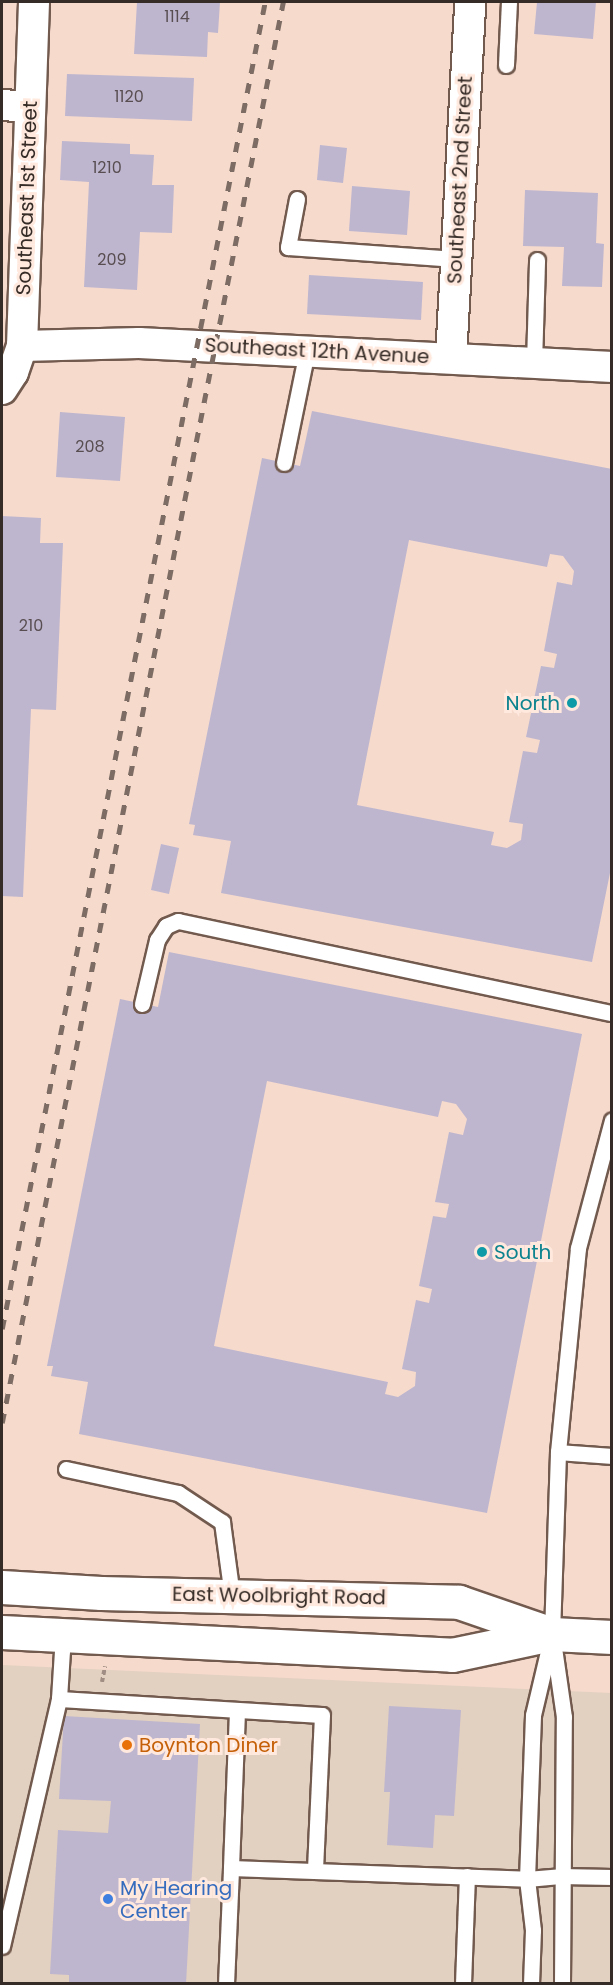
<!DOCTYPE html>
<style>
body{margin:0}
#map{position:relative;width:613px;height:1985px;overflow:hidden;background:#f6dacc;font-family:Poppins,sans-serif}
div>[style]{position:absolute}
.commercial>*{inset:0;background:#e2d0c0}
.building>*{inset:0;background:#beb6cf}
.path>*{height:4px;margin-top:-2px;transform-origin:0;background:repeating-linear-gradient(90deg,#a08d83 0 4.5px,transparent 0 7.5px)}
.roads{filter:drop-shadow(2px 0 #725a4e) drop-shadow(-2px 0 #725a4e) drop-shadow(0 2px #725a4e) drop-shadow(0 -2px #725a4e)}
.service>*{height:15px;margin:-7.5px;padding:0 7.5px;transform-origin:7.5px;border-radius:7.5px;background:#fff}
.minor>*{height:30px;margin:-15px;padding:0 15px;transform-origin:15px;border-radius:15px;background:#fff}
.secondary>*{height:33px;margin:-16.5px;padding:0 16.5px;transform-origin:16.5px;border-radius:16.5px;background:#fff}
.rail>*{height:4.5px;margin-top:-2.25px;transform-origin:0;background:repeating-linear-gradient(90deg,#7c6c63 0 10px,transparent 0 20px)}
.dots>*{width:16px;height:16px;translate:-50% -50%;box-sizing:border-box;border:3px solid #ffe8dd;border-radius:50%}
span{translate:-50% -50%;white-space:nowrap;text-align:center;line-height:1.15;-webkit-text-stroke:6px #ffe8dd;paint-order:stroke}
.number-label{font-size:16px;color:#584e51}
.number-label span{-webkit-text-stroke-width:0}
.street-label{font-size:20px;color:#362c27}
.culture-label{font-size:20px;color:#0d838f}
.right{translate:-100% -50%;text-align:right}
.left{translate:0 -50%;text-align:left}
.food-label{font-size:20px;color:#c56008}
.shop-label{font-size:20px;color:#366cbe}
.frame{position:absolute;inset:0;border:3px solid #362c27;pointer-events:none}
</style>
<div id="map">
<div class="commercial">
<div style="clip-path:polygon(2px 1665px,611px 1693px,611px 1983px,2px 1984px)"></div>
</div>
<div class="building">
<div style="clip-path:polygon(137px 2px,220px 2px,218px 33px,208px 32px,207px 57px,134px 54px)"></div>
<div style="clip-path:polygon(537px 2px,596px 2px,593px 39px,534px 34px)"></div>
<div style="clip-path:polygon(67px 74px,194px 78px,192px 121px,65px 116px)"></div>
<div style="clip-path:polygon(62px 141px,130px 144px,130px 154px,154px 155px,152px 185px,174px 185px,172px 233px,140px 232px,137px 290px,84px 287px,89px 182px,60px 180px)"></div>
<div style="clip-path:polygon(320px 145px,347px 148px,343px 183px,317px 180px)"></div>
<div style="clip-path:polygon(352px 186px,410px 191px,407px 235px,349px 231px)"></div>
<div style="clip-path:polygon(525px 190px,598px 193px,596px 243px,604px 244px,602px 287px,562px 286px,564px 247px,523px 246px)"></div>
<div style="clip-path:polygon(309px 275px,423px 282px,421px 320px,307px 314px)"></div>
<div style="clip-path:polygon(evenodd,312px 411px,612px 469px,612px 863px,592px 962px,221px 893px,231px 841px,193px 835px,195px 825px,189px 824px,262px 458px,300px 466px,312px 411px,409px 540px,547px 567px,550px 554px,563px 556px,574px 571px,572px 585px,557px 582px,544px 651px,557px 654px,554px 668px,541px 666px,526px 737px,540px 740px,537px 753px,523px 751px,509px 822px,523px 824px,521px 840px,507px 848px,491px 845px,494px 832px,357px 805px,409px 540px)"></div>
<div style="clip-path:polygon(60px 412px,125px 417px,120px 481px,56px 477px)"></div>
<div style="clip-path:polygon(2px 516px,41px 518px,40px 543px,63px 543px,56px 710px,31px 709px,23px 897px,2px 896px)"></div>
<div style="clip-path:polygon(161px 844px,179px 848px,169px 894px,151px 890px)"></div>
<div style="clip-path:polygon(evenodd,169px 952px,582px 1034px,487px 1513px,79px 1434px,88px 1382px,51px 1376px,53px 1366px,47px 1366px,120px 999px,158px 1007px,169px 952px,267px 1081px,438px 1117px,442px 1101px,456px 1104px,467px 1119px,463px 1135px,449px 1132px,435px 1202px,449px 1204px,446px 1218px,433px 1216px,419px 1286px,432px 1289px,429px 1303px,416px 1300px,402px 1369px,416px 1372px,415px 1386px,398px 1397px,385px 1394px,388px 1382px,214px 1346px,267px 1081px)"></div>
<div style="clip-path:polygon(389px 1706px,461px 1710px,454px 1816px,435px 1815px,433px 1848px,387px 1845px,390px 1792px,384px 1792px)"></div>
<div style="clip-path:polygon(64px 1716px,200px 1724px,186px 1984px,69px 1984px,69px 1975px,50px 1974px,58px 1830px,108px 1833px,111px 1801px,59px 1799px)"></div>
</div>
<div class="path">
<div style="left:102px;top:1682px;width:16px;rotate:-79deg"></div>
</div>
<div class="roads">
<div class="service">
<div style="left:506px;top:65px;width:63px;rotate:-87.3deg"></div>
<div style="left:297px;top:199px;width:49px;rotate:100.6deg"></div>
<div style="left:288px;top:247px;width:168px;rotate:4.1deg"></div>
<div style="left:534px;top:363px;width:103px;rotate:-88.3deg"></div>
<div style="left:284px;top:463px;width:114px;rotate:-78.4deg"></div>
<div style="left:142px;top:1004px;width:66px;rotate:-76.8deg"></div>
<div style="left:157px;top:940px;width:17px;rotate:-57deg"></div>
<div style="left:166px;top:926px;width:13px;rotate:-23deg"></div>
<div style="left:178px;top:921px;width:443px;rotate:12deg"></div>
<div style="left:558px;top:1452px;width:54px;rotate:4.2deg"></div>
<div style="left:66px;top:1469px;width:115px;rotate:12.1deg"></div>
<div style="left:178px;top:1493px;width:53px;rotate:33.4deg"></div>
<div style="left:222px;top:1522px;width:75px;rotate:82.3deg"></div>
<div style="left:63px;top:1635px;width:64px;rotate:93.6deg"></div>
<div style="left:59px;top:1699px;width:263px;rotate:3.5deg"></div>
<div style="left:322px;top:1715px;width:156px;rotate:92.6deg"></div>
<div style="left:237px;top:1711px;width:157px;rotate:92.2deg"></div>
<div style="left:231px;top:1868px;width:296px;rotate:2.1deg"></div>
<div style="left:527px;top:1879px;width:33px;rotate:-5deg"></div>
<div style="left:560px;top:1876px;width:52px;rotate:1.1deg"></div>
<div style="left:2px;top:1946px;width:253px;rotate:-77deg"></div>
<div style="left:226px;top:1984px;width:116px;rotate:-87.5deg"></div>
<div style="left:463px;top:1984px;width:108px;rotate:-87.9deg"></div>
<div style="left:531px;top:1984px;width:54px;rotate:-87.9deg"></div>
<div style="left:533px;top:1930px;width:51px;rotate:-96.7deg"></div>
<div style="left:527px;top:1879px;width:164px;rotate:-87.9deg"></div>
<div style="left:533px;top:1715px;width:74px;rotate:-76.7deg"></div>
<div style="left:562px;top:1984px;width:267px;rotate:-89.6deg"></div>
<div style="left:564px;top:1717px;width:84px;rotate:-98.2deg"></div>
<div style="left:552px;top:1634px;width:182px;rotate:-88.1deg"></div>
<div style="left:558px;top:1452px;width:205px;rotate:-84.4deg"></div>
<div style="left:578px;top:1248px;width:132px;rotate:-75.1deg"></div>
</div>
<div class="minor">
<div style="left:2px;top:105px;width:28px;rotate:4deg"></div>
<div style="left:22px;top:346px;width:117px;rotate:-1.5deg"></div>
<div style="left:139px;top:343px;width:474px;rotate:2.9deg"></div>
<div style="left:451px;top:358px;width:357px;rotate:-86.9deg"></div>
<div style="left:2px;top:389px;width:20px;rotate:-57deg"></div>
<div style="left:13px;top:372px;width:28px;rotate:-71deg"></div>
<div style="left:22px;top:346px;width:344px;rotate:-88deg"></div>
</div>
<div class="secondary">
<div style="left:2px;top:1587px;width:99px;rotate:3.5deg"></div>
<div style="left:101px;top:1593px;width:358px;rotate:1.4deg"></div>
<div style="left:459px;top:1602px;width:98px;rotate:19deg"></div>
<div style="left:2px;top:1632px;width:451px;rotate:2.9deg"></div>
<div style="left:452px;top:1655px;width:102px;rotate:-11.9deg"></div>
<div style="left:552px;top:1634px;width:60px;rotate:2.9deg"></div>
</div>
</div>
<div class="rail">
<div style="left:2px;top:1329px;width:1353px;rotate:-78.79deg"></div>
<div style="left:2px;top:1423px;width:1449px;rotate:-78.81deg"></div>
</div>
<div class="dots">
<div style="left:572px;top:703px;background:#0f9aa8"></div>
<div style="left:482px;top:1252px;background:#0f9aa8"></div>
<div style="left:127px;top:1745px;background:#e8710a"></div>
<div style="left:108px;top:1899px;background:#3f7fe0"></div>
</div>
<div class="number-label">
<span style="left:177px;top:17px">1114</span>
<span style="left:129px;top:97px">1120</span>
<span style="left:107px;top:168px">1210</span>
<span style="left:112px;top:260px">209</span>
<span style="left:90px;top:447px">208</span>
<span style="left:31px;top:626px">210</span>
</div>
<div class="street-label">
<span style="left:460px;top:180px;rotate:-87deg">Southeast 2nd Street</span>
<span style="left:27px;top:198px;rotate:-88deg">Southeast 1st Street</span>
<span style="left:317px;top:351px;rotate:3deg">Southeast 12th Avenue</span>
<span style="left:279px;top:1596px;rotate:1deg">East Woolbright Road</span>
</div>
<div class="culture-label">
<span class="right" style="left:560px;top:703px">North</span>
<span class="left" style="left:494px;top:1252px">South</span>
</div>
<div class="food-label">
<span class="left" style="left:139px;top:1745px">Boynton Diner</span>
</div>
<div class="shop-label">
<span class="left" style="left:120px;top:1900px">My Hearing<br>Center</span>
</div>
<div class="frame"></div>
</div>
